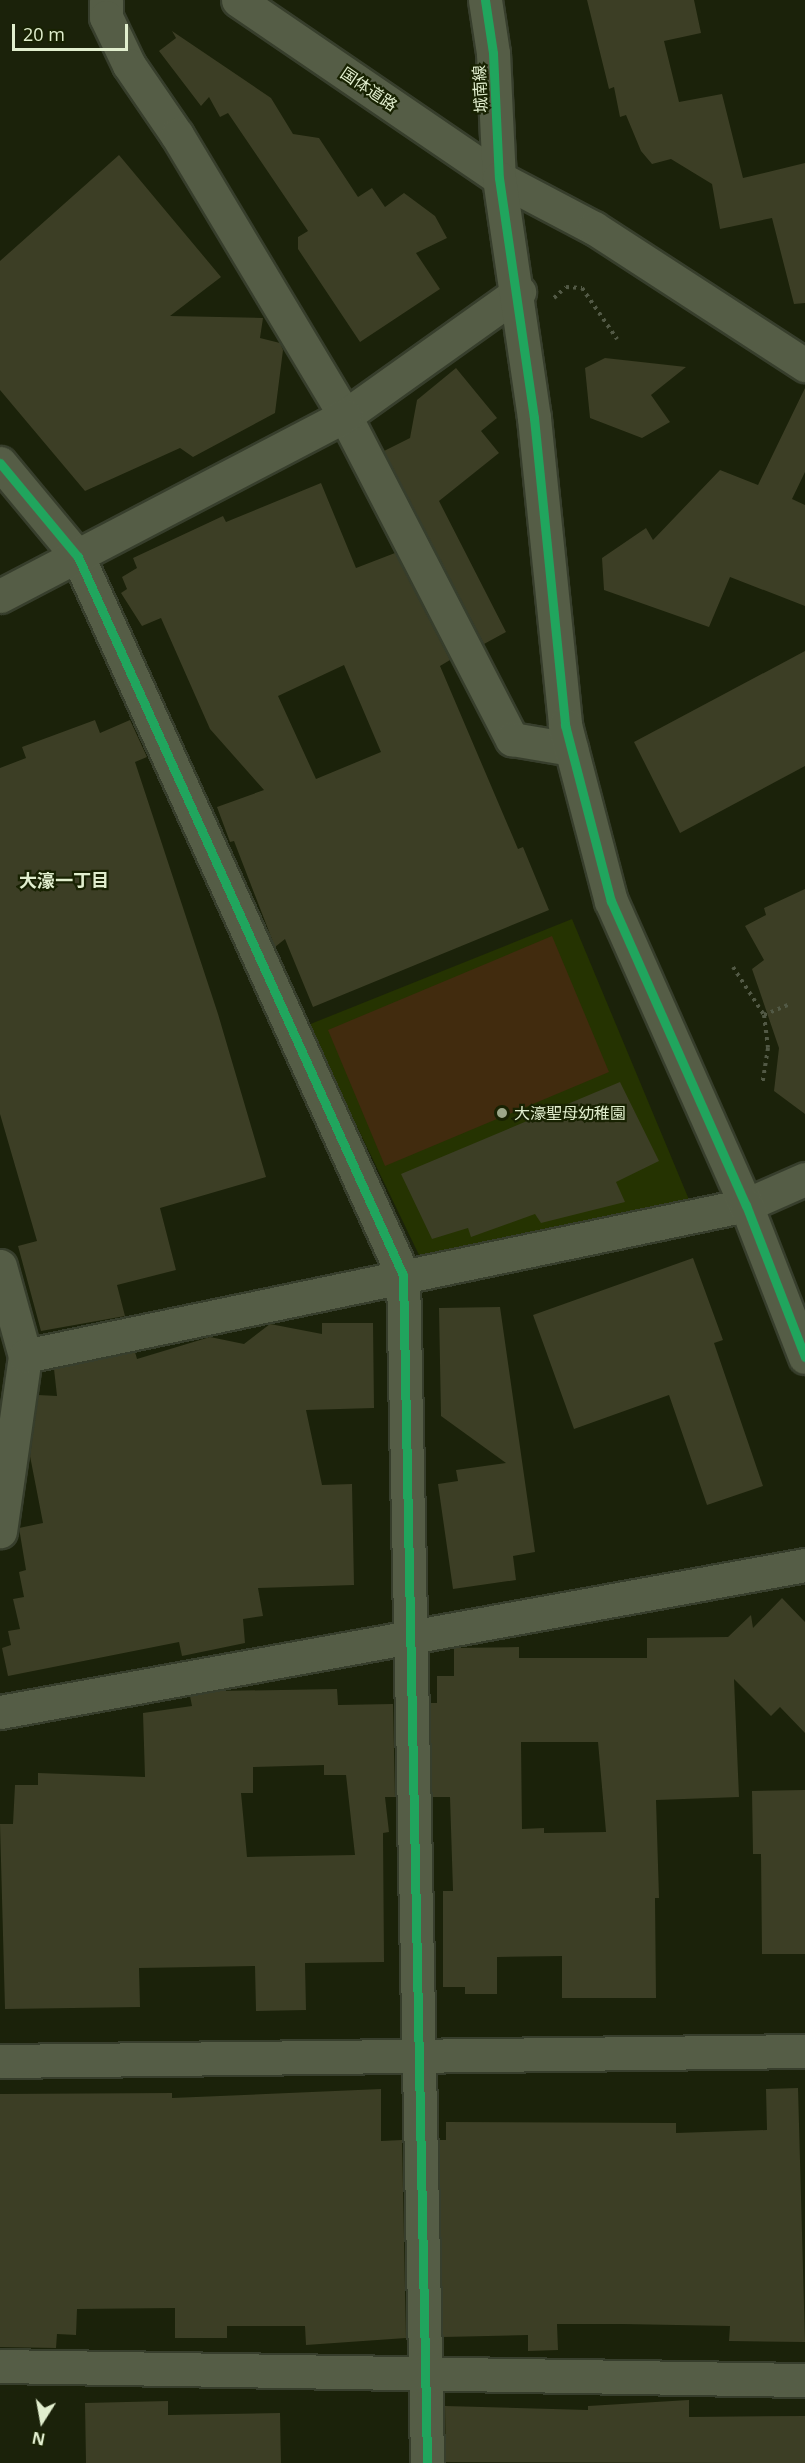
<!DOCTYPE html>
<meta charset="utf-8">
<style>
body{margin:0}
#map{position:relative;width:805px;height:2463px;overflow:hidden;background:#1b220a;font-family:"Open Sans","Noto Sans JP",sans-serif}
div>[style]{position:absolute}
.built>*{inset:0;background:#253301}
.green>*{inset:0;background:#412b0e}
.building>*{inset:0;background:#3c3e25}
.path>*{height:4px;margin-top:-2px;transform-origin:0;background:repeating-linear-gradient(90deg,#525945 0 3px,transparent 0 7.5px)}
.roads{filter:drop-shadow(2px 0 #373e2c) drop-shadow(-2px 0 #373e2c) drop-shadow(0 2px #373e2c) drop-shadow(0 -2px #373e2c)}
.minor>*{height:33px;margin:-16.5px;padding:0 16.5px;transform-origin:16.5px;border-radius:16.5px;background:#555d46}
.tertiary>*{height:33px;margin:-16.5px;padding:0 16.5px;transform-origin:16.5px;border-radius:16.5px;background:#555d46}
.cycleway>*{height:9px;margin:-4.5px;padding:0 4.5px;transform-origin:4.5px;border-radius:4.5px;background:#20a55d}
.dots>*{width:16px;height:16px;translate:-50% -50%;box-sizing:border-box;border:3px solid #182202;border-radius:50%}
span{translate:-50% -50%;white-space:nowrap;text-align:center;line-height:1.15;-webkit-text-stroke:4.5px #182202;paint-order:stroke}
.street-label{font-size:16px;color:#e1eece}
.poi-label{font-size:16px;color:#e1eece}
.left{translate:0 -50%;text-align:left}
.neighbourhood-label{font-size:18px;color:#e1eece;font-weight:700}
.north{position:absolute;left:12px;top:2391px;width:60px;height:60px;-webkit-text-stroke:4px #182202;paint-order:stroke;rotate:191deg;font-size:16px;font-weight:700;line-height:24px;text-align:center;color:#e1eece}
.north::after{content:'';display:block;margin:auto;width:21px;height:27px;background:#e1eece;clip-path:polygon(50% 0,100% 100%,50% 72%,0 100%)}
.scale{position:absolute;left:12px;top:24px;width:116px;height:27px;box-sizing:border-box;border:3px solid #e1eece;border-top:0;padding-left:8px;font-size:18px;line-height:21px;white-space:nowrap;color:#e1eece;-webkit-text-stroke:4px #182202;paint-order:stroke}
</style>
<div id="map">
<div class="built">
<div style="clip-path:polygon(572px 919px,690px 1202px,419px 1255px,308px 1025px)"></div>
</div>
<div class="green">
<div style="clip-path:polygon(552px 936px,609px 1072px,385px 1166px,328px 1030px)"></div>
</div>
<div class="building">
<div style="clip-path:polygon(587px 0,694px 0,701px 33px,664px 41px,679px 102px,722px 94px,743px 178px,805px 163px,805px 303px,794px 304px,772px 218px,720px 229px,712px 184px,671px 159px,652px 164px,641px 151px,626px 115px,620px 117px,614px 87px,609px 89px)"></div>
<div style="clip-path:polygon(172px 31px,271px 98px,293px 134px,319px 138px,358px 197px,372px 188px,385px 207px,404px 193px,435px 216px,447px 238px,416px 253px,440px 289px,360px 342px,298px 249px,298px 237px,308px 231px,228px 113px,220px 117px,209px 97px,201px 106px,159px 51px,176px 38px)"></div>
<div style="clip-path:polygon(119px 155px,221px 277px,170px 316px,263px 318px,260px 338px,280px 343px,283px 350px,275px 413px,193px 457px,180px 448px,85px 491px,0 390px,0 261px)"></div>
<div style="clip-path:polygon(605px 358px,686px 367px,651px 395px,670px 422px,642px 438px,590px 418px,585px 368px)"></div>
<div style="clip-path:polygon(456px 368px,497px 418px,481px 431px,499px 453px,439px 501px,506px 632px,484px 644px,384px 451px,410px 438px,417px 400px)"></div>
<div style="clip-path:polygon(805px 388px,805px 472px,792px 499px,805px 505px,805px 606px,730px 577px,709px 627px,604px 590px,602px 558px,646px 528px,653px 540px,720px 470px,758px 485px)"></div>
<div style="clip-path:polygon(evenodd,321px 483px,356px 568px,395px 553px,450px 660px,440px 666px,518px 849px,523px 847px,549px 910px,313px 1007px,285px 939px,275px 947px,234px 841px,230px 842px,217px 807px,264px 790px,210px 729px,161px 618px,142px 626px,121px 593px,127px 589px,122px 577px,137px 568px,133px 558px,223px 516px,226px 522px,321px 483px,344px 665px,381px 752px,316px 779px,278px 696px,344px 665px)"></div>
<div style="clip-path:polygon(805px 651px,805px 766px,680px 833px,634px 742px)"></div>
<div style="clip-path:polygon(95px 720px,100px 733px,130px 720px,147px 757px,135px 762px,218px 1014px,266px 1177px,160px 1208px,176px 1270px,117px 1285px,125px 1316px,41px 1331px,18px 1246px,37px 1241px,0 1114px,0 768px,26px 758px,22px 747px)"></div>
<div style="clip-path:polygon(805px 889px,805px 1114px,774px 1091px,779px 1048px,752px 969px,764px 960px,745px 926px,766px 915px,764px 908px)"></div>
<div style="clip-path:polygon(620px 1082px,659px 1161px,616px 1182px,625px 1202px,541px 1223px,535px 1214px,471px 1237px,468px 1228px,432px 1239px,401px 1174px)"></div>
<div style="clip-path:polygon(693px 1258px,723px 1340px,714px 1343px,763px 1486px,707px 1505px,669px 1395px,574px 1429px,533px 1315px)"></div>
<div style="clip-path:polygon(500px 1307px,535px 1552px,513px 1556px,516px 1580px,453px 1589px,438px 1484px,458px 1481px,456px 1470px,506px 1463px,441px 1416px,439px 1308px)"></div>
<div style="clip-path:polygon(322px 1323px,373px 1323px,374px 1408px,306px 1410px,322px 1485px,352px 1484px,354px 1585px,258px 1588px,263px 1616px,243px 1619px,245px 1643px,182px 1656px,179px 1642px,8px 1676px,2px 1648px,11px 1645px,8px 1631px,20px 1629px,13px 1599px,24px 1597px,19px 1572px,26px 1570px,19px 1528px,43px 1523px,30px 1456px,38px 1395px,57px 1396px,54px 1369px,135px 1352px,137px 1359px,210px 1337px,244px 1344px,270px 1324px,322px 1334px)"></div>
<div style="clip-path:polygon(evenodd,782px 1598px,805px 1622px,805px 1733px,780px 1707px,771px 1716px,734px 1679px,739px 1797px,656px 1800px,659px 1898px,655px 1898px,656px 1998px,562px 1998px,562px 1956px,497px 1957px,497px 1994px,465px 1994px,465px 1987px,443px 1987px,443px 1891px,453px 1891px,450px 1797px,432px 1797px,430px 1703px,437px 1703px,437px 1676px,454px 1676px,454px 1648px,519px 1647px,519px 1658px,647px 1658px,647px 1638px,728px 1637px,751px 1615px,753px 1628px,782px 1598px,521px 1742px,598px 1742px,606px 1832px,544px 1833px,544px 1828px,522px 1829px,521px 1742px)"></div>
<div style="clip-path:polygon(evenodd,337px 1689px,338px 1705px,393px 1704px,395px 1797px,385px 1797px,389px 1832px,383px 1833px,384px 1962px,305px 1963px,306px 2010px,256px 2011px,255px 1966px,139px 1968px,140px 2007px,5px 2009px,0 1824px,13px 1824px,15px 1785px,38px 1785px,38px 1773px,145px 1777px,143px 1713px,192px 1706px,190px 1696px,218px 1691px,337px 1689px,324px 1765px,324px 1775px,346px 1775px,355px 1855px,247px 1857px,241px 1793px,253px 1793px,253px 1767px,324px 1765px)"></div>
<div style="clip-path:polygon(805px 1790px,805px 1954px,762px 1954px,761px 1854px,753px 1854px,752px 1791px)"></div>
<div style="clip-path:polygon(798px 2088px,805px 2342px,729px 2341px,730px 2326px,623px 2324px,557px 2324px,558px 2350px,528px 2351px,528px 2335px,443px 2337px,439px 2140px,446px 2140px,446px 2122px,676px 2123px,676px 2133px,767px 2130px,766px 2089px)"></div>
<div style="clip-path:polygon(381px 2089px,381px 2141px,402px 2140px,406px 2338px,306px 2345px,305px 2326px,227px 2326px,227px 2338px,175px 2338px,175px 2308px,77px 2309px,76px 2335px,57px 2334px,56px 2348px,0 2347px,0 2094px,172px 2093px,172px 2098px)"></div>
<div style="clip-path:polygon(689px 2400px,689px 2417px,805px 2416px,805px 2463px,446px 2462px,445px 2406px,588px 2410px,588px 2406px)"></div>
<div style="clip-path:polygon(168px 2401px,168px 2415px,280px 2413px,281px 2463px,86px 2463px,85px 2403px)"></div>
</div>
<div class="path">
<div style="left:554px;top:298px;width:16px;rotate:-43deg"></div>
<div style="left:566px;top:287px;width:16px;rotate:4deg"></div>
<div style="left:582px;top:288px;width:62px;rotate:55.5deg"></div>
<div style="left:733px;top:967px;width:57px;rotate:57.1deg"></div>
<div style="left:764px;top:1015px;width:33px;rotate:83deg"></div>
<div style="left:768px;top:1048px;width:37px;rotate:99deg"></div>
<div style="left:764px;top:1015px;width:28px;rotate:-23deg"></div>
</div>
<div class="roads">
<div class="minor">
<div style="left:106px;top:0;width:17px;rotate:90deg"></div>
<div style="left:106px;top:17px;width:53px;rotate:64.4deg"></div>
<div style="left:129px;top:65px;width:85px;rotate:55.6deg"></div>
<div style="left:177px;top:135px;width:327px;rotate:59.1deg"></div>
<div style="left:345px;top:416px;width:364px;rotate:62.7deg"></div>
<div style="left:512px;top:739px;width:60px;rotate:9.6deg"></div>
<div style="left:345px;top:416px;width:214px;rotate:-35.5deg"></div>
<div style="left:0;top:463px;width:122px;rotate:50.3deg"></div>
<div style="left:78px;top:557px;width:788px;rotate:65.65deg"></div>
<div style="left:403px;top:1275px;width:1188px;rotate:88.84deg"></div>
<div style="left:0;top:1266px;width:93px;rotate:74.5deg"></div>
<div style="left:25px;top:1356px;width:177px;rotate:98.1deg"></div>
<div style="left:25px;top:1356px;width:737px;rotate:-11.83deg"></div>
<div style="left:746px;top:1205px;width:64px;rotate:-23.8deg"></div>
<div style="left:0;top:1712px;width:818px;rotate:-10.35deg"></div>
<div style="left:0;top:2366px;width:805px;rotate:1deg"></div>
</div>
<div class="tertiary">
<div style="left:238px;top:0;width:316px;rotate:34.3deg"></div>
<div style="left:499px;top:178px;width:107px;rotate:27.8deg"></div>
<div style="left:594px;top:228px;width:252px;rotate:33deg"></div>
<div style="left:485px;top:0;width:54px;rotate:81.4deg"></div>
<div style="left:493px;top:53px;width:125px;rotate:87.3deg"></div>
<div style="left:499px;top:178px;width:243px;rotate:81.7deg"></div>
<div style="left:534px;top:418px;width:309px;rotate:84.2deg"></div>
<div style="left:565px;top:725px;width:182px;rotate:75.4deg"></div>
<div style="left:611px;top:901px;width:333px;rotate:66.1deg"></div>
<div style="left:746px;top:1205px;width:163px;rotate:68.8deg"></div>
<div style="left:0;top:596px;width:389px;rotate:-27.6deg"></div>
<div style="left:0;top:2061px;width:805px;rotate:-0.71deg"></div>
</div>
</div>
<div class="cycleway">
<div style="left:485px;top:0;width:54px;rotate:81.4deg"></div>
<div style="left:493px;top:53px;width:125px;rotate:87.3deg"></div>
<div style="left:499px;top:178px;width:243px;rotate:81.7deg"></div>
<div style="left:534px;top:418px;width:309px;rotate:84.2deg"></div>
<div style="left:565px;top:725px;width:182px;rotate:75.4deg"></div>
<div style="left:611px;top:901px;width:333px;rotate:66.1deg"></div>
<div style="left:746px;top:1205px;width:163px;rotate:68.8deg"></div>
<div style="left:0;top:463px;width:122px;rotate:50.3deg"></div>
<div style="left:78px;top:557px;width:788px;rotate:65.65deg"></div>
<div style="left:403px;top:1275px;width:1188px;rotate:88.84deg"></div>
</div>
<div class="dots">
<div style="left:502px;top:1113px;background:#9ca789"></div>
</div>
<div class="street-label">
<span style="left:369px;top:89px;rotate:34deg">国体道路</span>
<span style="left:480px;top:89px;rotate:-93deg">城南線</span>
</div>
<div class="poi-label">
<span class="left" style="left:514px;top:1113px">大濠聖母幼稚園</span>
</div>
<div class="neighbourhood-label">
<span style="left:64px;top:880px">大濠一丁目</span>
</div>
<div class="north">N</div>
<div class="scale">20 m</div>
</div>
